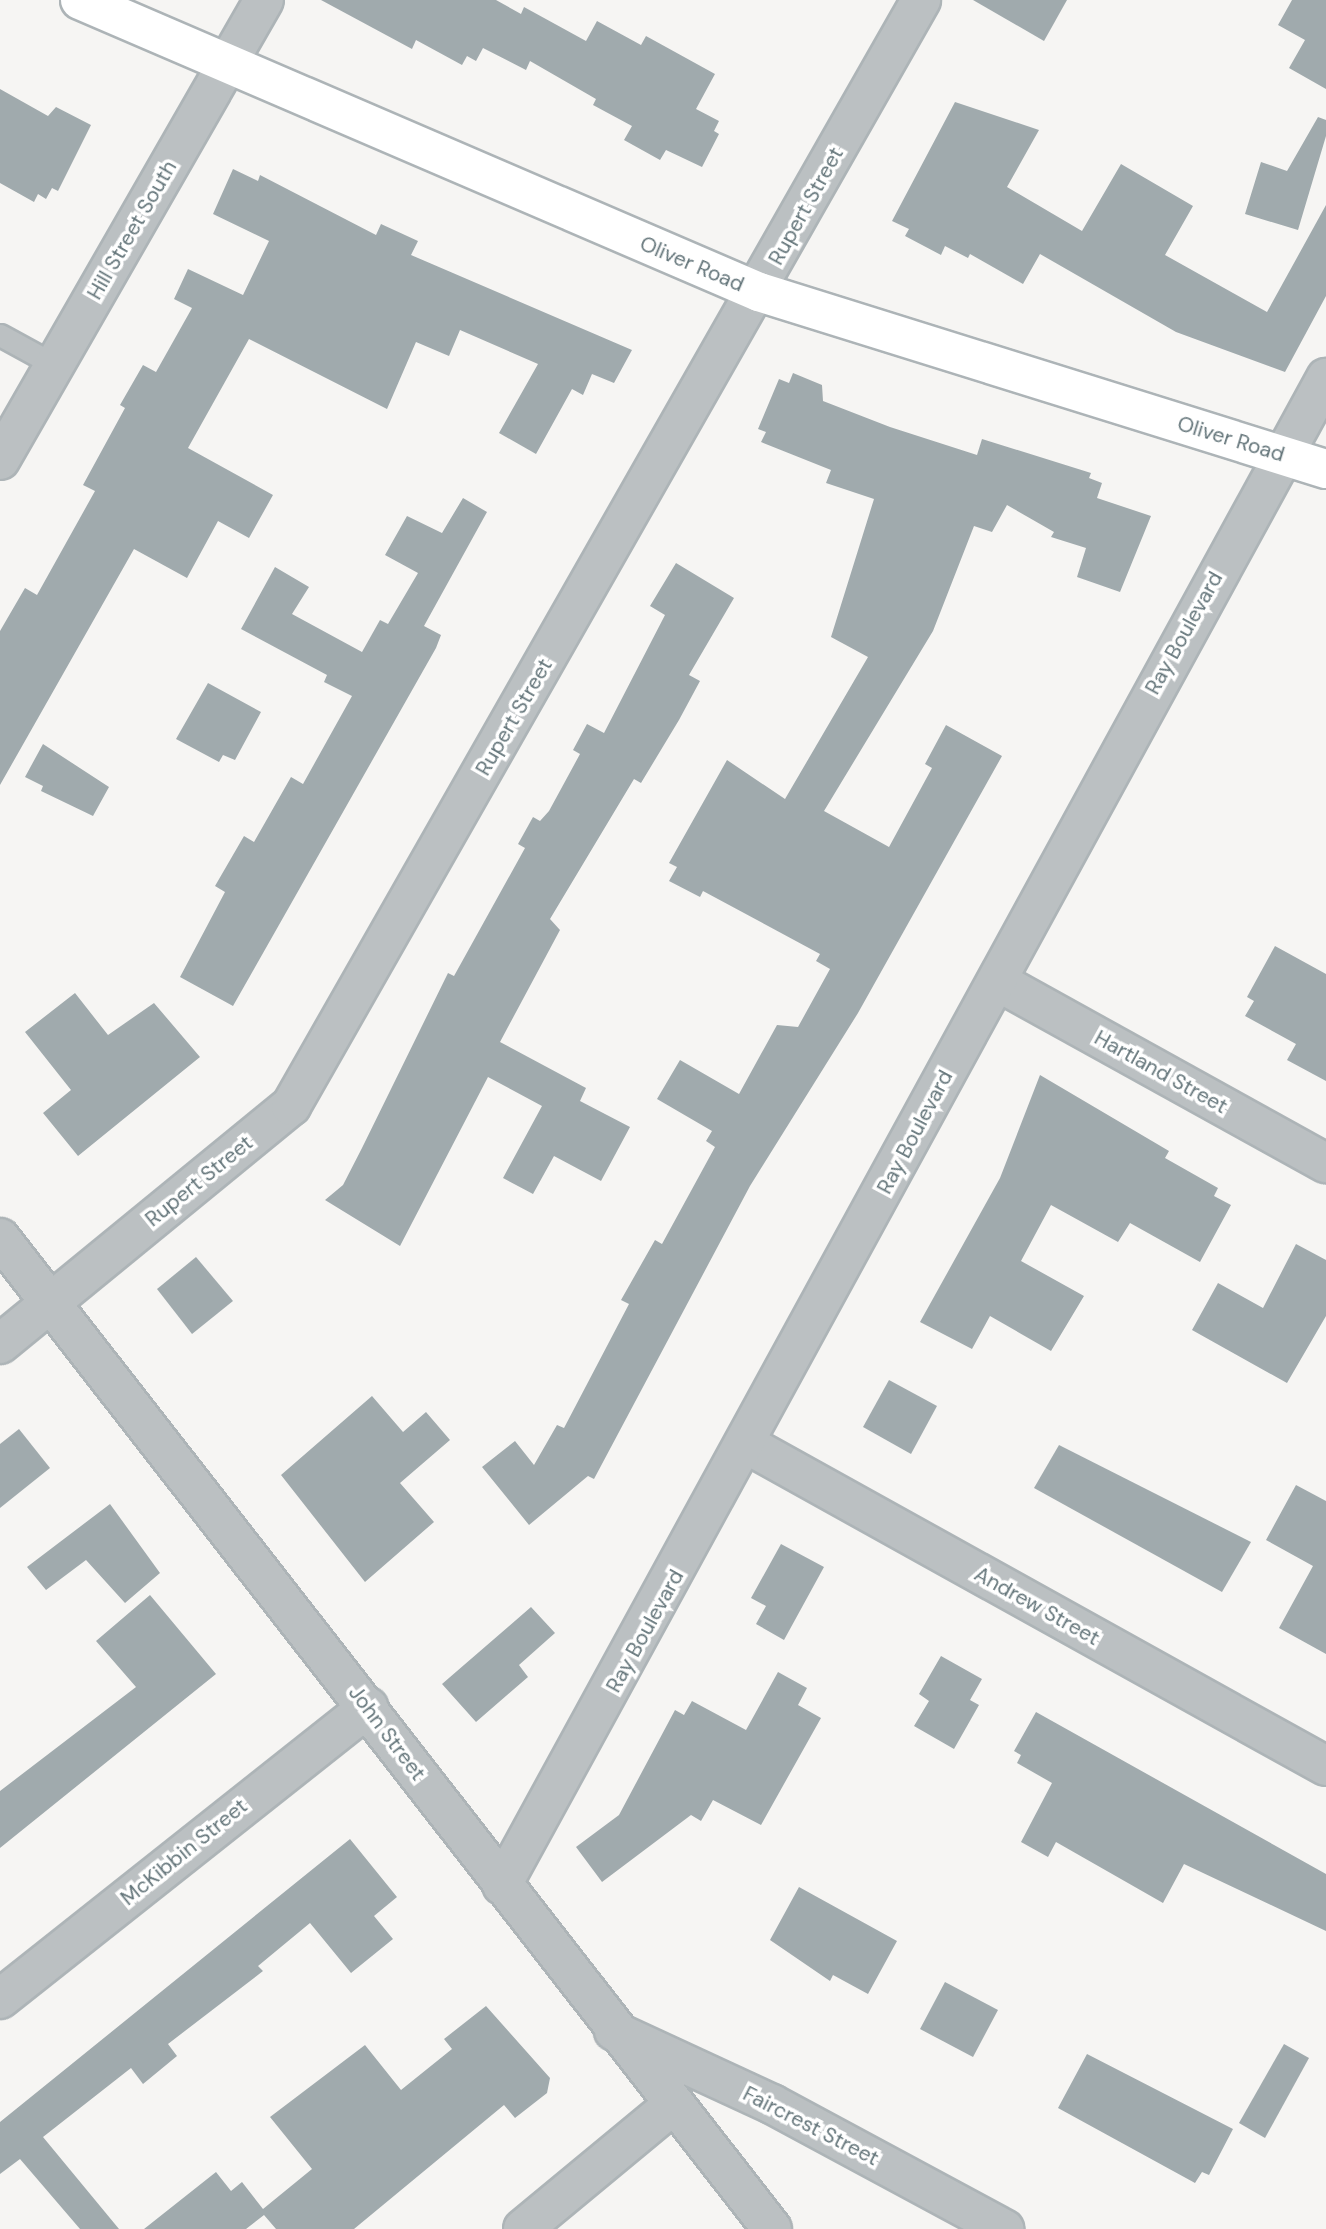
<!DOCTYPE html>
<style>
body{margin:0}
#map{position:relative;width:1326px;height:2229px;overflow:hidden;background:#f6f5f3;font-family:"DM Sans",sans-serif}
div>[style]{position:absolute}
.building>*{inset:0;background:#a0aaad}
.roads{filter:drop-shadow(2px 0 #adb4b7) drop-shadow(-2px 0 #adb4b7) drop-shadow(0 2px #adb4b7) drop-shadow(0 -2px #adb4b7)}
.service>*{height:21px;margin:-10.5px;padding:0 10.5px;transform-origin:10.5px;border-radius:10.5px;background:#bbc0c2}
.minor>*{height:38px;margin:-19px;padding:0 19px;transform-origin:19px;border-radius:19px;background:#bbc0c2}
.tertiary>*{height:38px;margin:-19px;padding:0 19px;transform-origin:19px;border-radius:19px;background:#bbc0c2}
.secondary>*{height:38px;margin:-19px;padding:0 19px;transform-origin:19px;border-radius:19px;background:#fff}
span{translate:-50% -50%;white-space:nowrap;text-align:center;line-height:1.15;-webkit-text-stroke:7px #fff;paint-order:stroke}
.street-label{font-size:21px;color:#64757a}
</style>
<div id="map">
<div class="building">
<div style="clip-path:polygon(321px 0,496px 0,521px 14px,524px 7px,586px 41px,597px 21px,641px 45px,646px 36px,715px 74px,696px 109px,719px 121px,714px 131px,719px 134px,702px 167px,666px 150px,660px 160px,624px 140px,632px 126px,593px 105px,596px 99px,530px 61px,526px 70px,483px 48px,476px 61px,467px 56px,462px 65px,416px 40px,412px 49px)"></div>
<div style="clip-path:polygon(973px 0,1067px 0,1044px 41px)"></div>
<div style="clip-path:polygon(1292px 0,1326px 0,1326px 89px,1289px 68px,1305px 40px,1278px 25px)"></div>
<div style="clip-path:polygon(0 89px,48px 116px,56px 107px,91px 125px,58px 191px,52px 188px,46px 199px,38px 194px,34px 202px,0 183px)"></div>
<div style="clip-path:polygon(955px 102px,1039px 130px,1007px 187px,1082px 231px,1121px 164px,1193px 206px,1165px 255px,1267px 312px,1326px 205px,1326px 296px,1285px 372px,1176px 332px,1040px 254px,1023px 284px,970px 254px,968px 258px,945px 246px,941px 255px,905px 236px,909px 229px,892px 221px)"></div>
<div style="clip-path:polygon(1318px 117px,1326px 120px,1326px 136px,1298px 230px,1245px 214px,1261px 162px,1287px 171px)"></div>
<div style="clip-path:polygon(233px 169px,258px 181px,260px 175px,376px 235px,381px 224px,418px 241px,411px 255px,632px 350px,614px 383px,592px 374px,583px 395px,572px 389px,536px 454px,499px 433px,538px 364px,460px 330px,449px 356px,416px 342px,387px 409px,249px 339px,188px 448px,273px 495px,249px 538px,218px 521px,187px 578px,134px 549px,0 785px,0 631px,25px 588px,37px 595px,95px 491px,83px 485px,125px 408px,120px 405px,143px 365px,156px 372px,192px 308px,174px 299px,188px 269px,243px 295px,269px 241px,213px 214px)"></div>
<div style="clip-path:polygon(793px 373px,822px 385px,823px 401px,890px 427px,977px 455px,982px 439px,1091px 473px,1089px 478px,1102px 483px,1097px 498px,1151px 516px,1120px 592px,1077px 577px,1086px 548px,1051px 537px,1054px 532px,1007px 505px,992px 532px,974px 526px,933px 631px,824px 811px,889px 847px,932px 768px,925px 764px,946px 725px,1002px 756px,858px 1013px,750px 1186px,594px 1479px,588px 1476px,529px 1525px,482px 1467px,515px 1441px,534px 1465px,557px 1425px,564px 1428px,629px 1304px,621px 1300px,655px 1240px,662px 1244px,715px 1147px,706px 1141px,712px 1131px,657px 1099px,680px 1060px,739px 1094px,777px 1025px,798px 1027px,830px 969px,816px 961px,820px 954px,703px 891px,700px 897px,669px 881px,677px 867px,669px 863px,727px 760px,785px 799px,868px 657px,831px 637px,874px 499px,826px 483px,831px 470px,761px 442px,766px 432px,758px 429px,779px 379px,789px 383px)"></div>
<div style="clip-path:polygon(463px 498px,487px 512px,424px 626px,441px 635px,436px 648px,233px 1006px,180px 977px,225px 892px,215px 886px,244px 836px,254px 842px,291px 777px,303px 784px,352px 696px,324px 682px,327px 675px,241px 629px,275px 567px,309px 587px,292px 614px,362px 652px,380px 620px,388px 624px,418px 573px,385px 555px,407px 516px,442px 533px)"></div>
<div style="clip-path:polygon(676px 563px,734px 598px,689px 675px,700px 681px,679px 720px,641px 783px,634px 779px,550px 919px,560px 930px,500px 1042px,586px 1088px,580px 1101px,630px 1127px,601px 1181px,554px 1156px,533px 1194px,503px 1178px,542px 1106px,488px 1077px,400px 1246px,325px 1200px,343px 1185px,362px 1148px,448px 973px,454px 976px,525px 848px,518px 844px,533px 817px,540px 821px,549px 811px,580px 754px,573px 750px,587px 724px,604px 733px,665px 615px,650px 606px)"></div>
<div style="clip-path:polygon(208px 683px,261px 712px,235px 760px,223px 755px,219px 762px,176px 739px)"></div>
<div style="clip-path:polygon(43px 744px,109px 787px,93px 816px,41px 791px,43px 786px,25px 777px)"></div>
<div style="clip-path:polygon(1275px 946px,1326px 974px,1326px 1081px,1287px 1060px,1296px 1044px,1245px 1016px,1254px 1001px,1247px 997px)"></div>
<div style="clip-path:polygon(75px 993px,108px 1035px,154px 1003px,200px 1057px,78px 1156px,43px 1113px,71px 1090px,25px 1032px)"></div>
<div style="clip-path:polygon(1040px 1075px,1169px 1151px,1165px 1158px,1218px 1188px,1214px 1196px,1231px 1205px,1200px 1262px,1130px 1223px,1118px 1242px,1051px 1205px,1021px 1261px,1084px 1296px,1051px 1351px,990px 1316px,972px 1349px,920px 1322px,1000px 1178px)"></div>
<div style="clip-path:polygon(1296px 1244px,1326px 1260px,1326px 1316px,1287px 1383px,1192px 1330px,1218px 1283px,1263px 1308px)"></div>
<div style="clip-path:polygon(196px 1257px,233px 1301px,192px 1334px,157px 1289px)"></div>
<div style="clip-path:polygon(889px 1380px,937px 1406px,911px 1454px,863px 1427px)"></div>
<div style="clip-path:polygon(372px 1396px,403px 1432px,426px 1412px,450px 1440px,400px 1483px,434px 1522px,365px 1582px,281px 1475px)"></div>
<div style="clip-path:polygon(19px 1429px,50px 1468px,0 1508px,0 1444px)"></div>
<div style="clip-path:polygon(1059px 1445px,1251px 1542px,1222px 1592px,1034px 1488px)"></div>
<div style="clip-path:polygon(1296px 1485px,1326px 1501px,1326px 1654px,1279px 1628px,1313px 1566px,1266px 1540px)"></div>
<div style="clip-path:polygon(110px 1504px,160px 1573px,125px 1603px,86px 1560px,46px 1590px,27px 1567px)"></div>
<div style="clip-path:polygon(781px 1544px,824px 1567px,784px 1640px,756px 1624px,766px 1606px,751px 1598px)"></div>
<div style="clip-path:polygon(150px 1595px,216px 1674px,0 1848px,0 1791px,136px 1687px,96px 1641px)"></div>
<div style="clip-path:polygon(531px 1607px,555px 1633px,519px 1665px,528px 1677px,476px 1722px,442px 1684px)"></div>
<div style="clip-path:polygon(941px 1656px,982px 1679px,970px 1700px,979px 1705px,954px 1749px,914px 1726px,929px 1701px,919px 1694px)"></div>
<div style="clip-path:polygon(778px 1672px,807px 1688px,798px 1705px,821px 1718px,761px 1825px,713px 1800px,701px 1821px,691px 1815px,602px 1882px,576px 1847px,619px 1815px,675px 1710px,684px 1715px,692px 1701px,746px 1730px)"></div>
<div style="clip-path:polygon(1036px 1712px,1326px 1874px,1326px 1931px,1184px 1864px,1163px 1903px,1056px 1842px,1048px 1857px,1021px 1842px,1052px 1783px,1017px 1763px,1021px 1755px,1014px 1751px)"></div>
<div style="clip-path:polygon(350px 1839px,397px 1897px,374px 1916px,393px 1939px,351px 1973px,310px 1923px,258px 1966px,263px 1971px,168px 2044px,177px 2056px,143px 2084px,131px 2068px,43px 2137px,119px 2229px,80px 2229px,20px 2159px,0 2174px,0 2122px)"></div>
<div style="clip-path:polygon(799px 1887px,897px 1941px,868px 1994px,833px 1975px,830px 1981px,770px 1940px)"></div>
<div style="clip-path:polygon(945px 1982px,998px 2010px,973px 2057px,920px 2029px)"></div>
<div style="clip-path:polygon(486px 2006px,550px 2078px,547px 2093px,515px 2118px,504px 2105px,354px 2229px,276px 2229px,264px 2215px,246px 2229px,144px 2229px,216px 2172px,231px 2191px,242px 2182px,263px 2209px,312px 2169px,270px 2117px,365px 2045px,401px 2090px,452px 2049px,444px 2039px)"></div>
<div style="clip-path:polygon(1284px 2044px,1309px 2058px,1265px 2138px,1239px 2123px)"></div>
<div style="clip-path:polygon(1087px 2054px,1233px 2129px,1209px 2175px,1202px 2172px,1195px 2183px,1058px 2108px)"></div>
</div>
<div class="roads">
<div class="service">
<div style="left:0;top:335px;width:63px;rotate:28.6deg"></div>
</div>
<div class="minor">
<div style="left:0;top:460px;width:530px;rotate:-60.15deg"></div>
<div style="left:997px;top:981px;width:376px;rotate:29deg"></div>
<div style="left:0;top:1344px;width:376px;rotate:-39.3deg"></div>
<div style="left:291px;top:1106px;width:1273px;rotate:-60.33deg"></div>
<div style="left:748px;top:1445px;width:661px;rotate:29.05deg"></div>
<div style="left:502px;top:1885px;width:1718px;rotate:-61.33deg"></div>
<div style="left:0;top:1999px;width:470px;rotate:-38.4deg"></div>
<div style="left:614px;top:2031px;width:174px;rotate:24.8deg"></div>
<div style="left:772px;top:2104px;width:264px;rotate:28.3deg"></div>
<div style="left:523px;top:2229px;width:195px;rotate:-39.6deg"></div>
</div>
<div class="tertiary">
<div style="left:0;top:1238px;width:1256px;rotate:52.08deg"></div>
</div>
<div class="secondary">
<div style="left:80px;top:0;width:739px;rotate:23.27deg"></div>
<div style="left:759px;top:292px;width:594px;rotate:17.34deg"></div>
</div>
</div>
<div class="street-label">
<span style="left:806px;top:206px;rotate:-61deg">Rupert Street</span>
<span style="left:132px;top:230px;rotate:-60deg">Hill Street South</span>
<span style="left:692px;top:264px;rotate:23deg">Oliver Road</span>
<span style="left:1231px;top:439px;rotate:17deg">Oliver Road</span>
<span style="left:1184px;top:633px;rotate:-61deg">Ray Boulevard</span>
<span style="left:514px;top:717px;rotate:-60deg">Rupert Street</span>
<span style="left:1161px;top:1072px;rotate:29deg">Hartland Street</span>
<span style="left:915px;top:1132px;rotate:-62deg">Ray Boulevard</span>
<span style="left:199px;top:1181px;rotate:-39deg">Rupert Street</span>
<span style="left:1037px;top:1606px;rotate:29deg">Andrew Street</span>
<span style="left:645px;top:1631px;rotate:-61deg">Ray Boulevard</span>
<span style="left:387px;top:1733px;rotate:53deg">John Street</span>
<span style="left:184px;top:1852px;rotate:-39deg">McKibbin Street</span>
<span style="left:811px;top:2126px;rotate:27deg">Faircrest Street</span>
</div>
</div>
